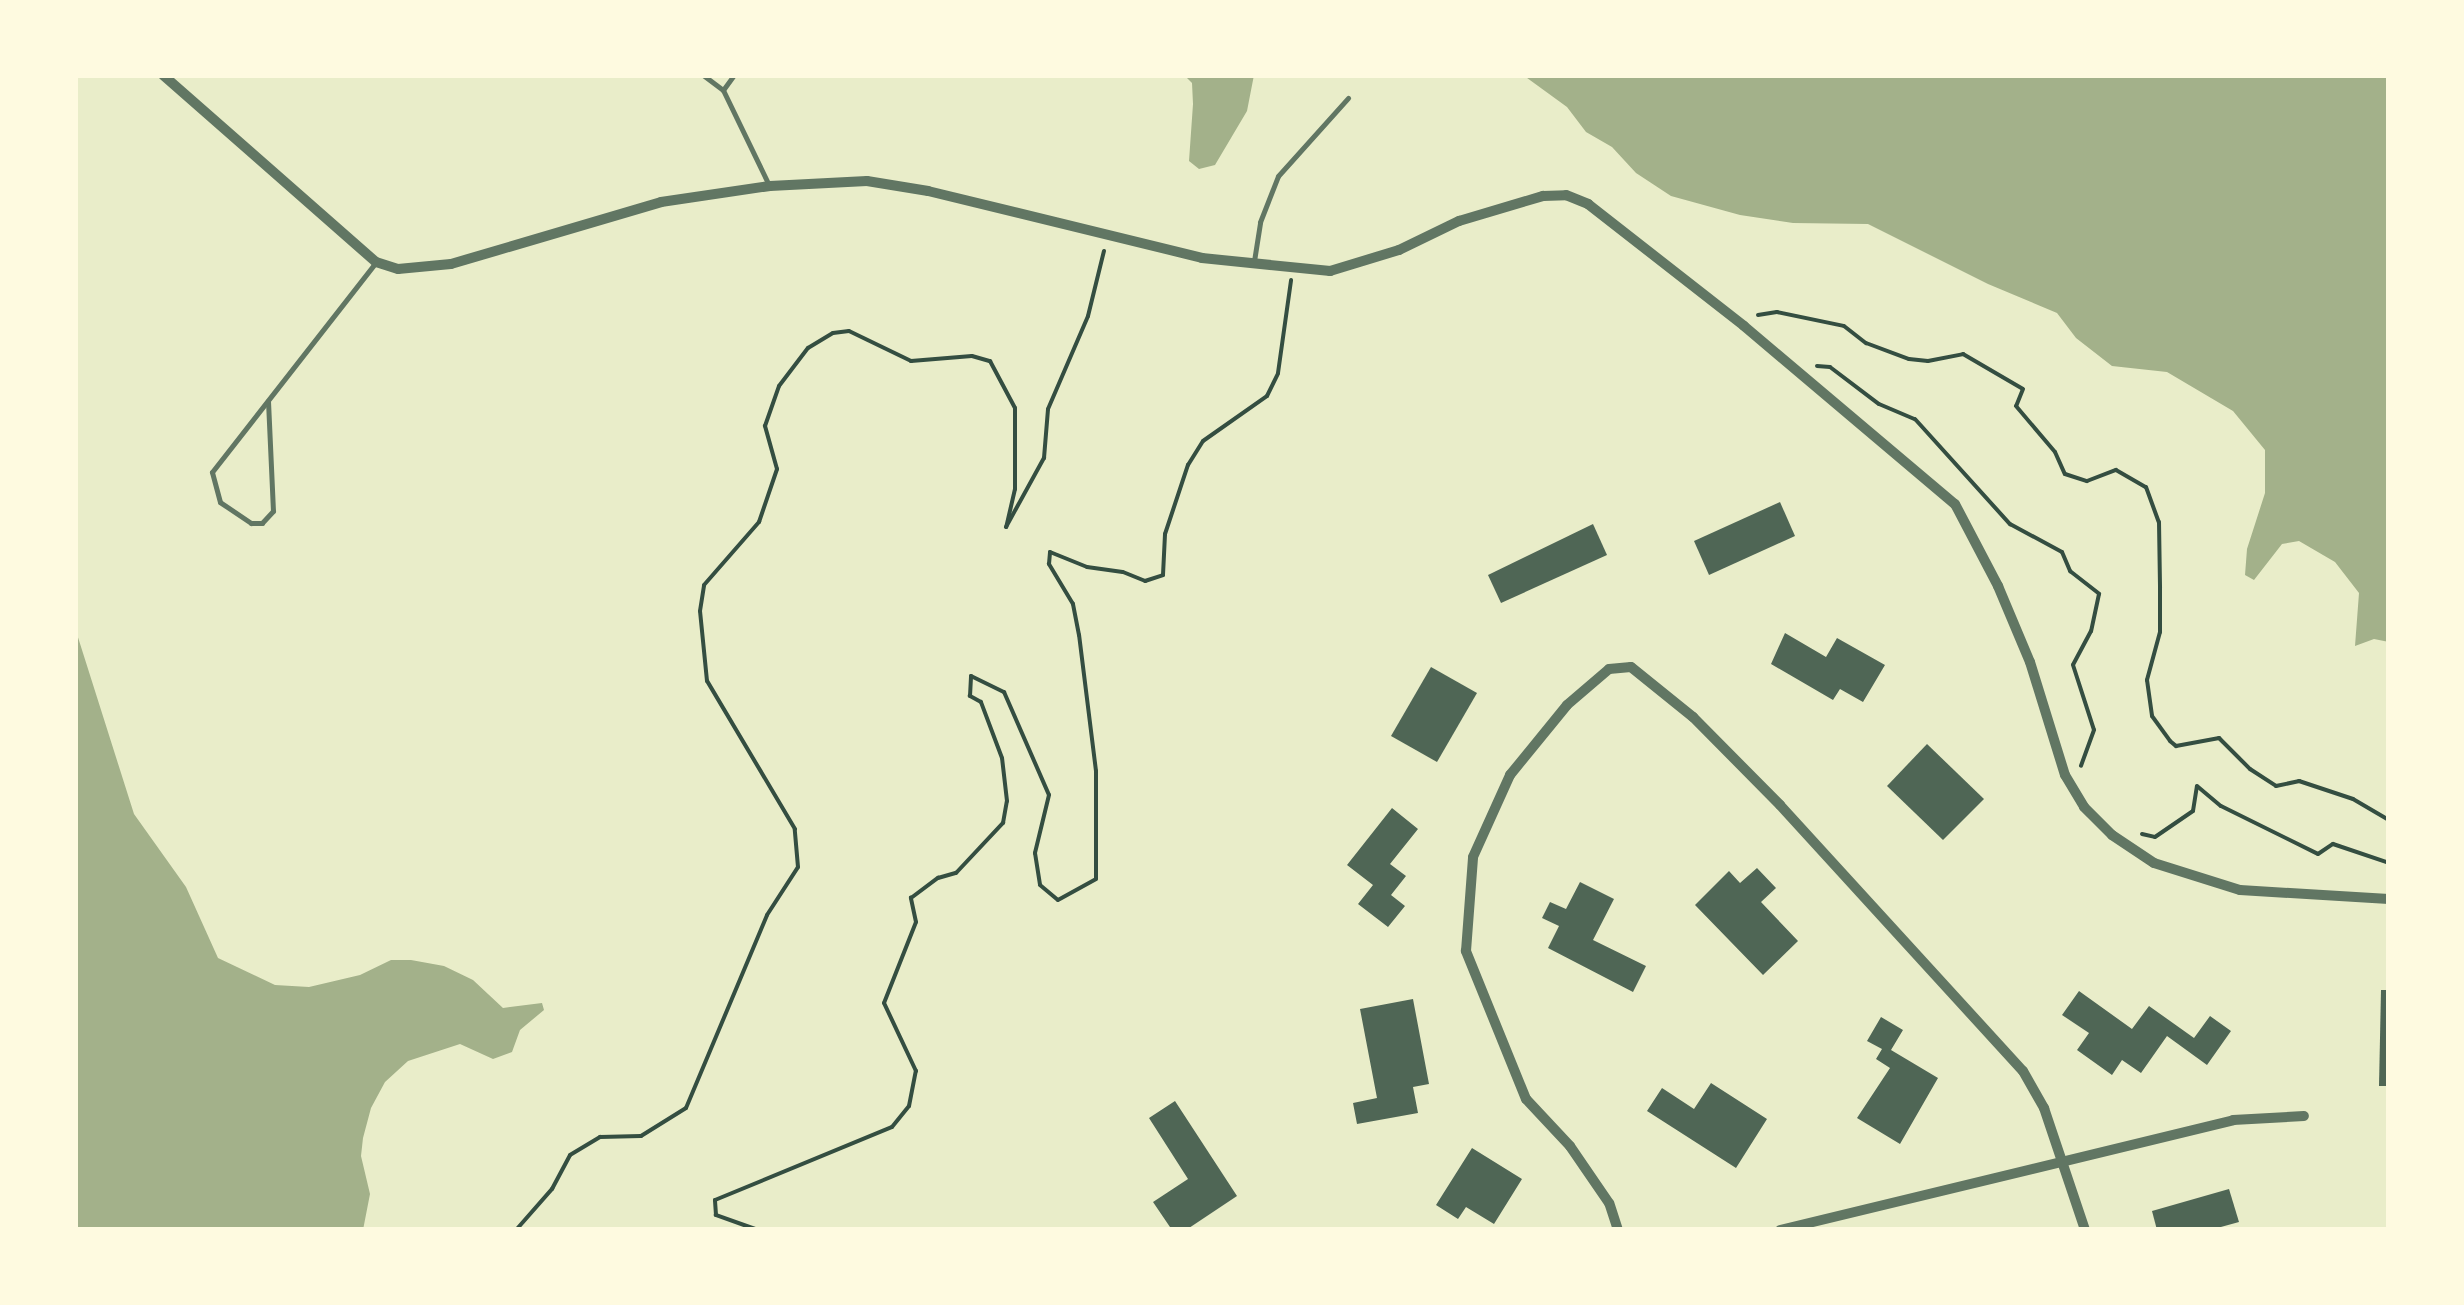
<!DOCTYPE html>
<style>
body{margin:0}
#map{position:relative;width:2464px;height:1305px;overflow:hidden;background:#e9edc9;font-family:Figtree,sans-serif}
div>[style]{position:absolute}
.water>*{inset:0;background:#a3b18a}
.building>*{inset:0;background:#4f6655}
.path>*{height:4px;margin:-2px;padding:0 2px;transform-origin:2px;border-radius:2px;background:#344e41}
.service>*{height:5px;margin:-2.5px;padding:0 2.5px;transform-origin:2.5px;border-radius:2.5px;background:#617663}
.minor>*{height:10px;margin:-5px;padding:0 5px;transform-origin:5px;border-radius:5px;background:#617663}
span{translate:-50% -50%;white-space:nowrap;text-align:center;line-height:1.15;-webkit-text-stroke:10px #fefae0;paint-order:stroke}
.frame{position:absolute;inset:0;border:78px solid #fefae0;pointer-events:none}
</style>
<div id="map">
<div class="water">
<div style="clip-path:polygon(1184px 75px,1254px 75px,1247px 111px,1215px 165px,1199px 169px,1189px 161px,1193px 104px,1192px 83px)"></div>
<div style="clip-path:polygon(1523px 75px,2389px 75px,2389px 642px,2374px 639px,2355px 646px,2359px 593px,2335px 562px,2299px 541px,2282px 544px,2254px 580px,2245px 575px,2247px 549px,2265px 493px,2265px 450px,2233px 411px,2167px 372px,2112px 366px,2076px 338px,2057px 313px,1988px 284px,1868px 224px,1793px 223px,1740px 215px,1671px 196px,1636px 173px,1612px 147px,1586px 132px,1567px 107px)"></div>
<div style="clip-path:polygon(75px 610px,76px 631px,134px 814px,186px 887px,218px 958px,275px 985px,309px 987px,360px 975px,391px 960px,411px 960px,444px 966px,473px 980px,503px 1008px,542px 1003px,544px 1010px,520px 1030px,512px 1052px,493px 1059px,460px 1044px,408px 1061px,385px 1082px,371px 1108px,363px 1138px,361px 1156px,370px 1194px,363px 1230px,75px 1230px)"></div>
</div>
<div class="building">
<div style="clip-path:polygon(1780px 502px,1795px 536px,1709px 575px,1694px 541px)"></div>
<div style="clip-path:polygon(1593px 524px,1607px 555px,1501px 603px,1488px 575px)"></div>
<div style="clip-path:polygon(1785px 633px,1826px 657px,1837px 638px,1885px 665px,1863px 702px,1840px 689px,1833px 700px,1771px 664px)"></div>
<div style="clip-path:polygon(1431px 667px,1477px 693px,1437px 762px,1391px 736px)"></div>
<div style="clip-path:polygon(1927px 744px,1984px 799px,1943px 840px,1887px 786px)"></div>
<div style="clip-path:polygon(1392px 808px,1418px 829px,1390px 864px,1406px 876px,1391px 895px,1405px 906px,1388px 927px,1358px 904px,1373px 885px,1347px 865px)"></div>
<div style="clip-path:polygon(1757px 868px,1776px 888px,1761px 902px,1798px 941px,1763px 975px,1695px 905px,1729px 871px,1740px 883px)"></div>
<div style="clip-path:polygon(1580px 882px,1614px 899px,1593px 940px,1646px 966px,1633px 992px,1548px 948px,1559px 926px,1542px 918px,1550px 902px,1566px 909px)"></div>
<div style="clip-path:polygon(2381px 990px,2389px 990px,2389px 1086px,2379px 1086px)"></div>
<div style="clip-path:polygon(2079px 991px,2132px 1029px,2149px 1006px,2194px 1038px,2210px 1016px,2231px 1031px,2207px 1065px,2167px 1036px,2141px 1073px,2122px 1060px,2112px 1075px,2077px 1050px,2089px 1033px,2062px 1015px)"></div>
<div style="clip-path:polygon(1413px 999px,1429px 1084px,1413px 1087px,1418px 1113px,1357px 1124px,1353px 1103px,1377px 1098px,1360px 1009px)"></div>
<div style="clip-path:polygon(1881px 1017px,1903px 1030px,1891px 1050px,1938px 1078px,1900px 1144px,1857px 1118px,1890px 1068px,1876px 1059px,1882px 1049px,1867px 1041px)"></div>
<div style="clip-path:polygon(1711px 1083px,1767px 1119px,1736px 1168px,1647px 1111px,1662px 1088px,1694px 1109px)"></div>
<div style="clip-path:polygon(1175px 1101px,1237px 1196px,1186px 1230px,1172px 1230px,1153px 1202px,1188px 1179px,1149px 1118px)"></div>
<div style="clip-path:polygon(1472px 1148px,1522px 1179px,1494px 1224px,1466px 1207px,1458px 1219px,1436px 1205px)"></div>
<div style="clip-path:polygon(2229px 1189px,2239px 1222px,2210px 1230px,2157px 1230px,2152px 1211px)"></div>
</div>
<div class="path">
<div style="left:1758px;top:315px;width:19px;rotate:-9deg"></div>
<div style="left:1777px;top:312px;width:68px;rotate:11.8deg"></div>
<div style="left:1844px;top:326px;width:28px;rotate:38deg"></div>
<div style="left:1866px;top:343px;width:46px;rotate:20.4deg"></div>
<div style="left:1909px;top:359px;width:19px;rotate:6deg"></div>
<div style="left:1928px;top:361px;width:36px;rotate:-11deg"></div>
<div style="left:1963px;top:354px;width:69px;rotate:30.3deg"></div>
<div style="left:2023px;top:389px;width:18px;rotate:112deg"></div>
<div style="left:2016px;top:406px;width:60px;rotate:49.7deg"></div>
<div style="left:2055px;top:452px;width:24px;rotate:66deg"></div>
<div style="left:2065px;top:474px;width:23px;rotate:18deg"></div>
<div style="left:2087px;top:481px;width:31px;rotate:-21deg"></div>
<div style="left:2116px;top:470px;width:34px;rotate:30deg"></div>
<div style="left:2146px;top:487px;width:37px;rotate:70deg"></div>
<div style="left:2159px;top:522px;width:66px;rotate:89.1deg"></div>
<div style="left:2160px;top:588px;width:44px;rotate:90deg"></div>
<div style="left:2160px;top:632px;width:50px;rotate:105.2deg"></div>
<div style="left:2147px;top:680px;width:36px;rotate:82deg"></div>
<div style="left:2152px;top:716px;width:31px;rotate:54deg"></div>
<div style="left:2170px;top:741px;width:8px;rotate:40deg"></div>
<div style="left:2176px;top:746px;width:44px;rotate:-10.5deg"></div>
<div style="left:2219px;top:738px;width:44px;rotate:45deg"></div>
<div style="left:2250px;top:769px;width:31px;rotate:33deg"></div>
<div style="left:2276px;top:786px;width:24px;rotate:-12deg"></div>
<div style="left:2299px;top:781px;width:57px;rotate:18.4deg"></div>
<div style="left:2353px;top:799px;width:42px;rotate:30.3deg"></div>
<div style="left:1817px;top:366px;width:13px;rotate:4deg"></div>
<div style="left:1830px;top:367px;width:61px;rotate:37.1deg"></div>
<div style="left:1879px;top:404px;width:39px;rotate:23deg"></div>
<div style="left:1915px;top:419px;width:142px;rotate:47.9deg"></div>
<div style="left:2010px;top:524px;width:59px;rotate:28.3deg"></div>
<div style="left:2062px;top:552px;width:21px;rotate:67deg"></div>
<div style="left:2070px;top:571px;width:37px;rotate:38deg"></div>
<div style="left:2099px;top:594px;width:38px;rotate:102deg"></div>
<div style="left:2091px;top:631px;width:38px;rotate:118deg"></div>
<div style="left:2073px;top:665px;width:68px;rotate:72.1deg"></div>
<div style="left:2094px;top:730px;width:38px;rotate:110deg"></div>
<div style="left:2142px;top:834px;width:13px;rotate:13deg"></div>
<div style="left:2155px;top:837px;width:46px;rotate:-34.4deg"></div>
<div style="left:2193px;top:811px;width:25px;rotate:-81deg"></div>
<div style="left:2197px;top:786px;width:31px;rotate:40deg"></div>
<div style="left:2221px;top:806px;width:108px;rotate:26.3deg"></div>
<div style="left:2318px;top:854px;width:18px;rotate:-34deg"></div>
<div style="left:2333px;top:844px;width:59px;rotate:18.7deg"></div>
<div style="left:516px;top:1230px;width:55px;rotate:-48.7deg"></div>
<div style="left:552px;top:1189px;width:38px;rotate:-62deg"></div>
<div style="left:570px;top:1155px;width:35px;rotate:-31deg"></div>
<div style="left:600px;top:1137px;width:41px;rotate:-1.4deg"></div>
<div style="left:641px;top:1136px;width:53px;rotate:-31.9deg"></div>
<div style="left:686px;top:1108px;width:209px;rotate:-67.2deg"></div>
<div style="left:767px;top:915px;width:57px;rotate:-57.1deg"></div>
<div style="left:798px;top:867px;width:38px;rotate:-95deg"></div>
<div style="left:795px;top:829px;width:172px;rotate:-120.7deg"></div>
<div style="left:707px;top:681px;width:70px;rotate:-95.7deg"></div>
<div style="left:700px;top:611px;width:26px;rotate:-81deg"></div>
<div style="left:704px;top:585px;width:84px;rotate:-48.9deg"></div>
<div style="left:759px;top:522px;width:56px;rotate:-71.2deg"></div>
<div style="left:777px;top:469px;width:45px;rotate:-105.6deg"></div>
<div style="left:765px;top:426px;width:42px;rotate:-70.7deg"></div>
<div style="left:779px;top:386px;width:48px;rotate:-52.7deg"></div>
<div style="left:808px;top:348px;width:29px;rotate:-31deg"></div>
<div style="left:833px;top:333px;width:16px;rotate:-7deg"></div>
<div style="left:849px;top:331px;width:69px;rotate:25.8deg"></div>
<div style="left:911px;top:361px;width:61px;rotate:-4.7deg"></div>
<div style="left:972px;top:356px;width:19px;rotate:16deg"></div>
<div style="left:990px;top:361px;width:53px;rotate:62deg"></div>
<div style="left:1015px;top:408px;width:81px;rotate:90deg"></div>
<div style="left:1015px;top:489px;width:39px;rotate:103deg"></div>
<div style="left:1006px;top:527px;width:79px;rotate:-61.2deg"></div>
<div style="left:1044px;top:458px;width:49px;rotate:-85.3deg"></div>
<div style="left:1048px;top:409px;width:101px;rotate:-66.7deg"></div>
<div style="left:1088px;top:316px;width:67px;rotate:-76.2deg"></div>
<div style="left:758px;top:1230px;width:45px;rotate:-160.3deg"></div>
<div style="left:716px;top:1215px;width:15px;rotate:-94deg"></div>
<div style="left:715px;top:1200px;width:191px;rotate:-22.4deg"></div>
<div style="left:892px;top:1127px;width:27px;rotate:-51deg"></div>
<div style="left:909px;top:1106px;width:36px;rotate:-79deg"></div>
<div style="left:916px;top:1071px;width:75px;rotate:-115.2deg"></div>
<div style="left:884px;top:1003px;width:87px;rotate:-68.4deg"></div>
<div style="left:916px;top:922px;width:25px;rotate:-102deg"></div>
<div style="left:911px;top:898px;width:34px;rotate:-37deg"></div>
<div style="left:938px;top:878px;width:19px;rotate:-16deg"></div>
<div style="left:956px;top:873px;width:69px;rotate:-46.8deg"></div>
<div style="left:1003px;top:823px;width:22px;rotate:-80deg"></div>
<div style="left:1007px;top:801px;width:43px;rotate:-96.6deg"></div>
<div style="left:1002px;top:758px;width:60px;rotate:-110.6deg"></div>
<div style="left:981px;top:702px;width:13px;rotate:-151deg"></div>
<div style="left:970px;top:696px;width:20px;rotate:-87deg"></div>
<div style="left:971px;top:676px;width:37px;rotate:26deg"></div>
<div style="left:1004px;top:692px;width:112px;rotate:66.4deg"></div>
<div style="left:1049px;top:795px;width:60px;rotate:103.6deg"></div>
<div style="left:1035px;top:853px;width:32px;rotate:81deg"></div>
<div style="left:1040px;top:885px;width:23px;rotate:40deg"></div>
<div style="left:1058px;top:900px;width:43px;rotate:-28.9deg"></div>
<div style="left:1096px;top:879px;width:108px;rotate:-90deg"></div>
<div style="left:1096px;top:771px;width:137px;rotate:-97.1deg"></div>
<div style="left:1079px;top:635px;width:32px;rotate:-101deg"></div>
<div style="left:1073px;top:604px;width:47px;rotate:-121deg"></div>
<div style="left:1049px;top:564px;width:12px;rotate:-85deg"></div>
<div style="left:1050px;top:552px;width:40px;rotate:22deg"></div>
<div style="left:1087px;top:567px;width:36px;rotate:8deg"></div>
<div style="left:1123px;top:572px;width:24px;rotate:22deg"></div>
<div style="left:1145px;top:581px;width:19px;rotate:-18deg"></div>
<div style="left:1163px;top:575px;width:41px;rotate:-87.2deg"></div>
<div style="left:1165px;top:534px;width:73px;rotate:-71.6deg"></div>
<div style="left:1188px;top:465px;width:28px;rotate:-58deg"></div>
<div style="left:1203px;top:441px;width:78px;rotate:-35.1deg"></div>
<div style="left:1267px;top:396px;width:25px;rotate:-64deg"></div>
<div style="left:1278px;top:373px;width:94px;rotate:-82deg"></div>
</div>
<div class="service">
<div style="left:703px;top:75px;width:25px;rotate:37deg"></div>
<div style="left:723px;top:90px;width:103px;rotate:64.2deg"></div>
<div style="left:723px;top:90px;width:19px;rotate:-54deg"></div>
<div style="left:1254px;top:261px;width:39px;rotate:-81deg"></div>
<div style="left:1260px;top:222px;width:49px;rotate:-68.6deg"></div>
<div style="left:1278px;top:176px;width:105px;rotate:-48.1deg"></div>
<div style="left:268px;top:401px;width:110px;rotate:87.4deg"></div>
<div style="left:273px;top:511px;width:16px;rotate:133deg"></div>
<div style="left:262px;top:523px;width:11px;rotate:180deg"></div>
<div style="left:251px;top:523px;width:37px;rotate:-146deg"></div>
<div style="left:220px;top:502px;width:31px;rotate:-105deg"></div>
<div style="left:212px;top:472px;width:266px;rotate:-52deg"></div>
</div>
<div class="minor">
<div style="left:163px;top:75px;width:283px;rotate:41.3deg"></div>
<div style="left:376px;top:262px;width:23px;rotate:18deg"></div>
<div style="left:398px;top:269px;width:53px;rotate:-5.4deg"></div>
<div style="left:451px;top:264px;width:219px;rotate:-16.4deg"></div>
<div style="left:661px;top:202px;width:110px;rotate:-8.4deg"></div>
<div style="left:770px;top:186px;width:97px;rotate:-3deg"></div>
<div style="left:867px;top:181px;width:62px;rotate:9.3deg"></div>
<div style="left:928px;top:191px;width:282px;rotate:13.7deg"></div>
<div style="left:1202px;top:258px;width:129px;rotate:5.8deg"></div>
<div style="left:1330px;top:271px;width:72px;rotate:-16.9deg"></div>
<div style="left:1399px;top:250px;width:67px;rotate:-25.8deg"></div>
<div style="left:1459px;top:221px;width:88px;rotate:-16.6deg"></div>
<div style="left:1543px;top:196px;width:23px;rotate:-2deg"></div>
<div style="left:1566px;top:195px;width:24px;rotate:22deg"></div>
<div style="left:1588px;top:204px;width:198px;rotate:38deg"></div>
<div style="left:1744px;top:326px;width:276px;rotate:40.2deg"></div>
<div style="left:1955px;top:504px;width:93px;rotate:62.3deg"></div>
<div style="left:1998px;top:586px;width:82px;rotate:67.2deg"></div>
<div style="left:2030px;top:662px;width:118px;rotate:72.8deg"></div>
<div style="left:2065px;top:775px;width:37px;rotate:59deg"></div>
<div style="left:2084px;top:807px;width:40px;rotate:45deg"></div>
<div style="left:2112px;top:835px;width:50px;rotate:33.7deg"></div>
<div style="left:2154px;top:863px;width:90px;rotate:17.4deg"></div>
<div style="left:2240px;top:890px;width:149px;rotate:3.5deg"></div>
<div style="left:1618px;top:1230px;width:28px;rotate:-108deg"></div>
<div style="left:1609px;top:1203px;width:69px;rotate:-124.4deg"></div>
<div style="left:1570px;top:1146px;width:64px;rotate:-133.1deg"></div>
<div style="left:1526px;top:1099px;width:160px;rotate:-112.1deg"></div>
<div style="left:1466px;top:951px;width:94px;rotate:-85.7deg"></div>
<div style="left:1473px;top:857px;width:90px;rotate:-65.7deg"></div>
<div style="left:1510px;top:775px;width:90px;rotate:-50.8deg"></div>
<div style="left:1567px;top:705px;width:55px;rotate:-40.6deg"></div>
<div style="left:1609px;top:669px;width:22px;rotate:-5deg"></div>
<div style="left:1631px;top:667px;width:80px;rotate:38.9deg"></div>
<div style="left:1693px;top:717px;width:124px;rotate:45.3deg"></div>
<div style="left:1780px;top:805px;width:360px;rotate:47.6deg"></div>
<div style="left:2023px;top:1071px;width:43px;rotate:60.4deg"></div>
<div style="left:2044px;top:1108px;width:129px;rotate:71.4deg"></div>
<div style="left:1780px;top:1230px;width:466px;rotate:-13.6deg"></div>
<div style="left:2233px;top:1120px;width:71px;rotate:-3.2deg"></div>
</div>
<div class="frame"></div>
</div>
